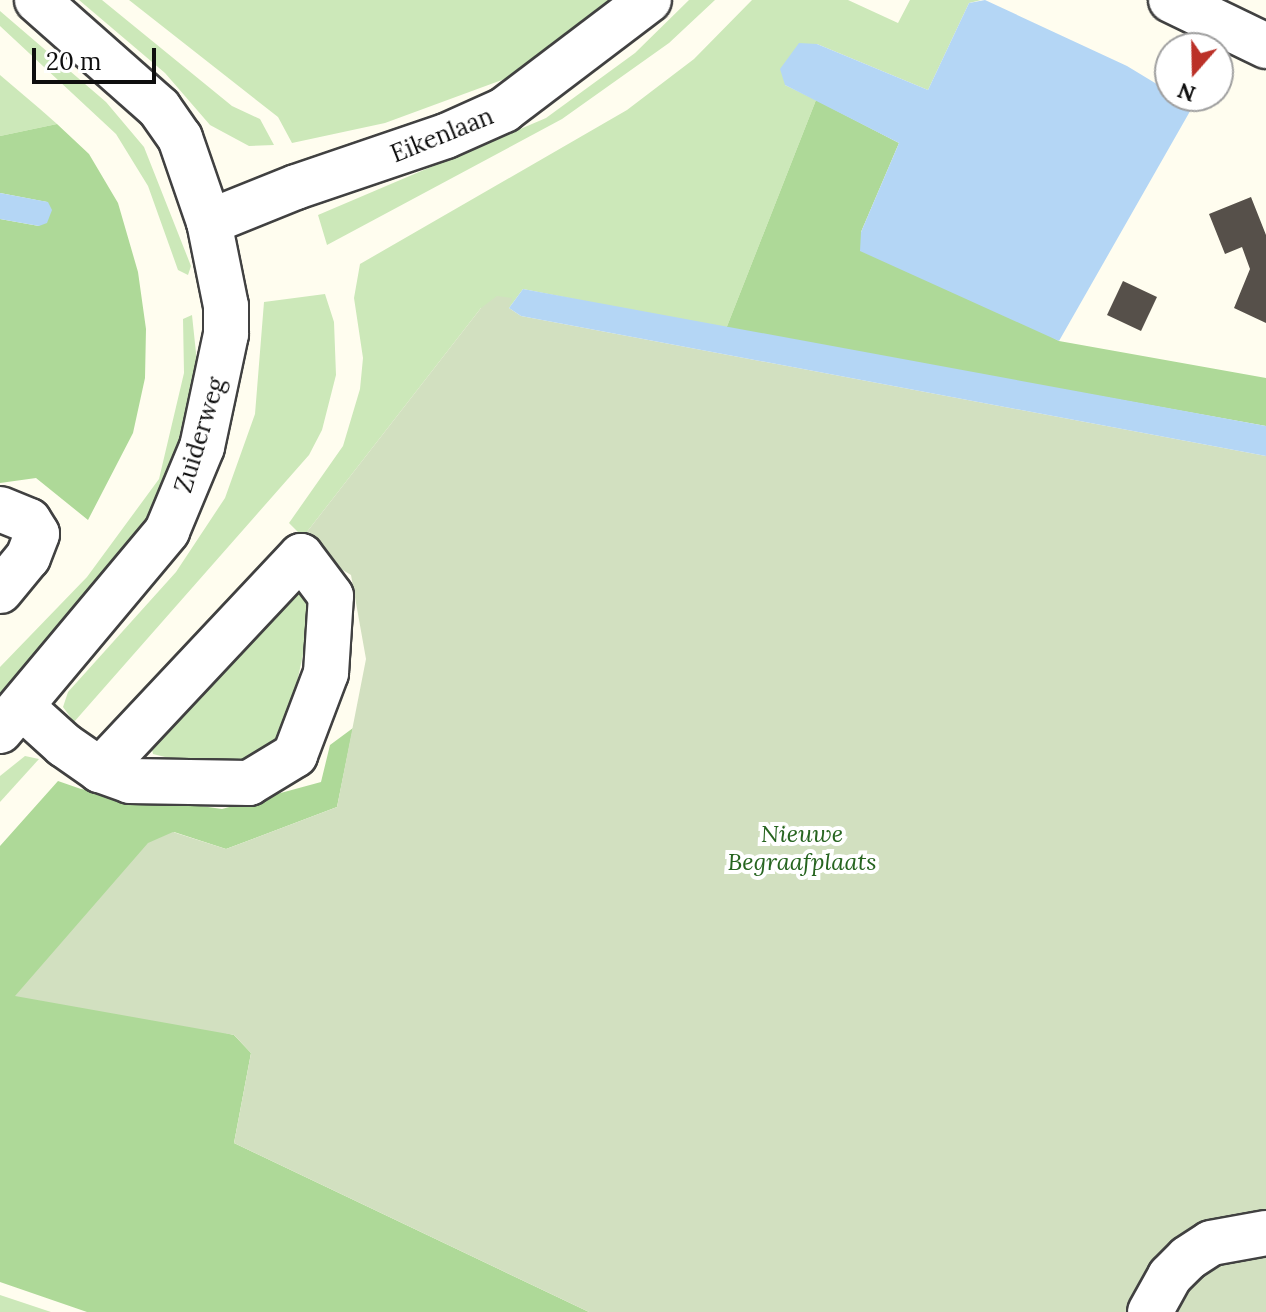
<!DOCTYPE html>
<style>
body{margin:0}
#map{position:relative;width:1266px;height:1312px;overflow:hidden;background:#fffdef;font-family:Lora,serif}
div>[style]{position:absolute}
.green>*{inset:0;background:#cce8b9}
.forest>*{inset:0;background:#aed998}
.cemetery>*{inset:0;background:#d2e0c0}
.water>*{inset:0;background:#b4d6f5}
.building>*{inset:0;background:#56504a}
.roads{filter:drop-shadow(2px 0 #414141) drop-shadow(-2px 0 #414141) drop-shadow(0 2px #414141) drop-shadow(0 -2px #414141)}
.minor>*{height:44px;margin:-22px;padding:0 22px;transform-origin:22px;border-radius:22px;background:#fff}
span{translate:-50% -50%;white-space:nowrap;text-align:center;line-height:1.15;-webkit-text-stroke:8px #fff;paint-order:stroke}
.street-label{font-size:24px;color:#0e0e0e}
.park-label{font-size:24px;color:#26641f;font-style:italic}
.north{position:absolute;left:1154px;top:32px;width:80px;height:80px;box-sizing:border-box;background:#fff;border:2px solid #9f9f9f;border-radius:50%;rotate:200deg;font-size:22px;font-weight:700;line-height:32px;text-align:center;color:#0e0e0e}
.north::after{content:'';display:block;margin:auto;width:28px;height:36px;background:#bb3128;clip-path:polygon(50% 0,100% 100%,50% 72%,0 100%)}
.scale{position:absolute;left:32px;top:48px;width:124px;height:36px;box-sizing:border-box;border:4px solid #0e0e0e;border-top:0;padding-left:10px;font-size:24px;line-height:28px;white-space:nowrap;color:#0e0e0e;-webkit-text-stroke:6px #fff;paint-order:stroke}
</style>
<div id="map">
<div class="green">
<div style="clip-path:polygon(79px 0,102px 0,232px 106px,260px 119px,274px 145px,249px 146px,210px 125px,165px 73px)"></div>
<div style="clip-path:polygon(129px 0,617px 0,513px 76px,385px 123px,292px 143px,278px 117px)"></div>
<div style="clip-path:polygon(689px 0,715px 0,669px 43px,562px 119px,327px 245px,318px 215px,546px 118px,635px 53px)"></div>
<div style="clip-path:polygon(752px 0,848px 0,898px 23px,910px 0,981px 0,969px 3px,928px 90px,817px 44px,785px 85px,816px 100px,726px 329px,523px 289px,509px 308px,481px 308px,303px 537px,289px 523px,343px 446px,360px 389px,363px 358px,354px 298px,360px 264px,627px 110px,694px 59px)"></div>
<div style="clip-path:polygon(0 11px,106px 102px,144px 147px,191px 266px,188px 275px,178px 270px,148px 186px,116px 134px,0 26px)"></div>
<div style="clip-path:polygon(0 75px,40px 109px,57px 124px,0 136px)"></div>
<div style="clip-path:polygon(325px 294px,334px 322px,336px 375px,322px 430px,309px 455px,74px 722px,63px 707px,68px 692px,176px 572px,225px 498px,255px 414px,264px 302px)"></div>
<div style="clip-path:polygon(192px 315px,198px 372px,187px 423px,158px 502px,134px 544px,0 697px,0 667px,87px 577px,159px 479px,184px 373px,183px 319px)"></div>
<div style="clip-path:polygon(291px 583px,308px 605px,308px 631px,293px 701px,271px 760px,193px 764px,153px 754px,150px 741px)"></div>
<div style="clip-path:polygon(25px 756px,39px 759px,0 802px,0 776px)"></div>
<div style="clip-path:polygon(0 1295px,51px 1312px,0 1312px)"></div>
</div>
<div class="forest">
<div style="clip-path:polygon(816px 100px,899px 143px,861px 232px,1059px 341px,1266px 378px,1266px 426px,726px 329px)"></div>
<div style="clip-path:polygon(57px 124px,89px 154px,118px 203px,138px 272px,146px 329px,145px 378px,133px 433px,88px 520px,36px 478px,0 483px,0 219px,39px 226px,47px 202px,0 193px,0 136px)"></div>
<div style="clip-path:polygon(353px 728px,337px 807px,226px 849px,174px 832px,218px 1031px,234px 1035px,251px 1053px,234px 1143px,589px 1312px,87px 1312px,0 1282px,0 846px,58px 781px,81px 789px,222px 809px,321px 782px,330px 745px)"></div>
</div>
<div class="cemetery">
<div style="clip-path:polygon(497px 296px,512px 298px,509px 308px,521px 316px,1266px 456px,1266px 1312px,589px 1312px,234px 1143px,251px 1053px,234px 1035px,15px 996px,148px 843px,173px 832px,226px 849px,337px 807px,366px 659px,351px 575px,326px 560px,303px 537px,481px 308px)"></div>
</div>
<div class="water">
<div style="clip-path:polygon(985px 0,1127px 66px,1193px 106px,1059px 341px,860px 251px,861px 232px,899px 143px,785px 85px,780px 69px,799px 43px,817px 44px,928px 90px,969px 3px)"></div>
<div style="clip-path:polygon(0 193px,48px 202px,52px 210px,47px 223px,39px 226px,0 219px)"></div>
<div style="clip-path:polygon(523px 289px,1266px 426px,1266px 456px,521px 316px,509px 308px)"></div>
</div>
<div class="building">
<div style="clip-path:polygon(1251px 197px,1266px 235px,1266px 323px,1234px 308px,1250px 269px,1242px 247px,1225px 254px,1209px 214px)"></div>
<div style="clip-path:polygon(1123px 281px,1157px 297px,1141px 331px,1107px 315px)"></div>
</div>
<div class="roads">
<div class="minor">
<div style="left:1171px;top:0;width:106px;rotate:25.8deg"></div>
<div style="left:209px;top:222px;width:94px;rotate:-21.9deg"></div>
<div style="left:296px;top:187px;width:158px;rotate:-18.8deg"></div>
<div style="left:446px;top:136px;width:64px;rotate:-24.1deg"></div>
<div style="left:504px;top:110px;width:182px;rotate:-37.2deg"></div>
<div style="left:0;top:509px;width:31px;rotate:22deg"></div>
<div style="left:29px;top:521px;width:15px;rotate:58deg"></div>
<div style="left:37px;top:534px;width:25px;rotate:111deg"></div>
<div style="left:28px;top:557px;width:44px;rotate:129.5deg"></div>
<div style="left:22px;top:707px;width:57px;rotate:42.1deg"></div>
<div style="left:64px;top:745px;width:44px;rotate:34.8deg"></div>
<div style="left:100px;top:770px;width:32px;rotate:20deg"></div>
<div style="left:130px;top:781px;width:119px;rotate:1deg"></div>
<div style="left:249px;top:783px;width:54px;rotate:-31.3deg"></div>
<div style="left:295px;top:755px;width:88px;rotate:-69.3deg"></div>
<div style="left:326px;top:673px;width:77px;rotate:-86.3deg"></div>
<div style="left:331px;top:596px;width:50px;rotate:-126.9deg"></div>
<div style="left:301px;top:556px;width:294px;rotate:133.2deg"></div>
<div style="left:0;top:731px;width:261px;rotate:-50.1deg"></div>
<div style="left:167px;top:531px;width:91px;rotate:-67.4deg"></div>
<div style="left:202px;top:447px;width:116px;rotate:-78deg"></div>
<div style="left:226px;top:334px;width:28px;rotate:-90deg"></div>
<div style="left:226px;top:306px;width:86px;rotate:-101.4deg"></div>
<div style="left:209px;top:222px;width:89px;rotate:-109deg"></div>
<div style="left:180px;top:138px;width:37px;rotate:-125deg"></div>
<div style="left:159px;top:108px;width:163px;rotate:-138.5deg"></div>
<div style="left:1150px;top:1312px;width:41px;rotate:-60.9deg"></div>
<div style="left:1170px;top:1276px;width:25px;rotate:-45deg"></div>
<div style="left:1188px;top:1258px;width:27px;rotate:-33deg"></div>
<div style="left:1211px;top:1243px;width:56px;rotate:-10.3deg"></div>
</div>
</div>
<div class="street-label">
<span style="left:442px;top:135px;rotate:-22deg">Eikenlaan</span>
<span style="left:200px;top:435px;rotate:-73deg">Zuiderweg</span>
</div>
<div class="park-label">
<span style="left:802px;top:848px">Nieuwe<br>Begraafplaats</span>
</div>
<div class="north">N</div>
<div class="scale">20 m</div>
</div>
